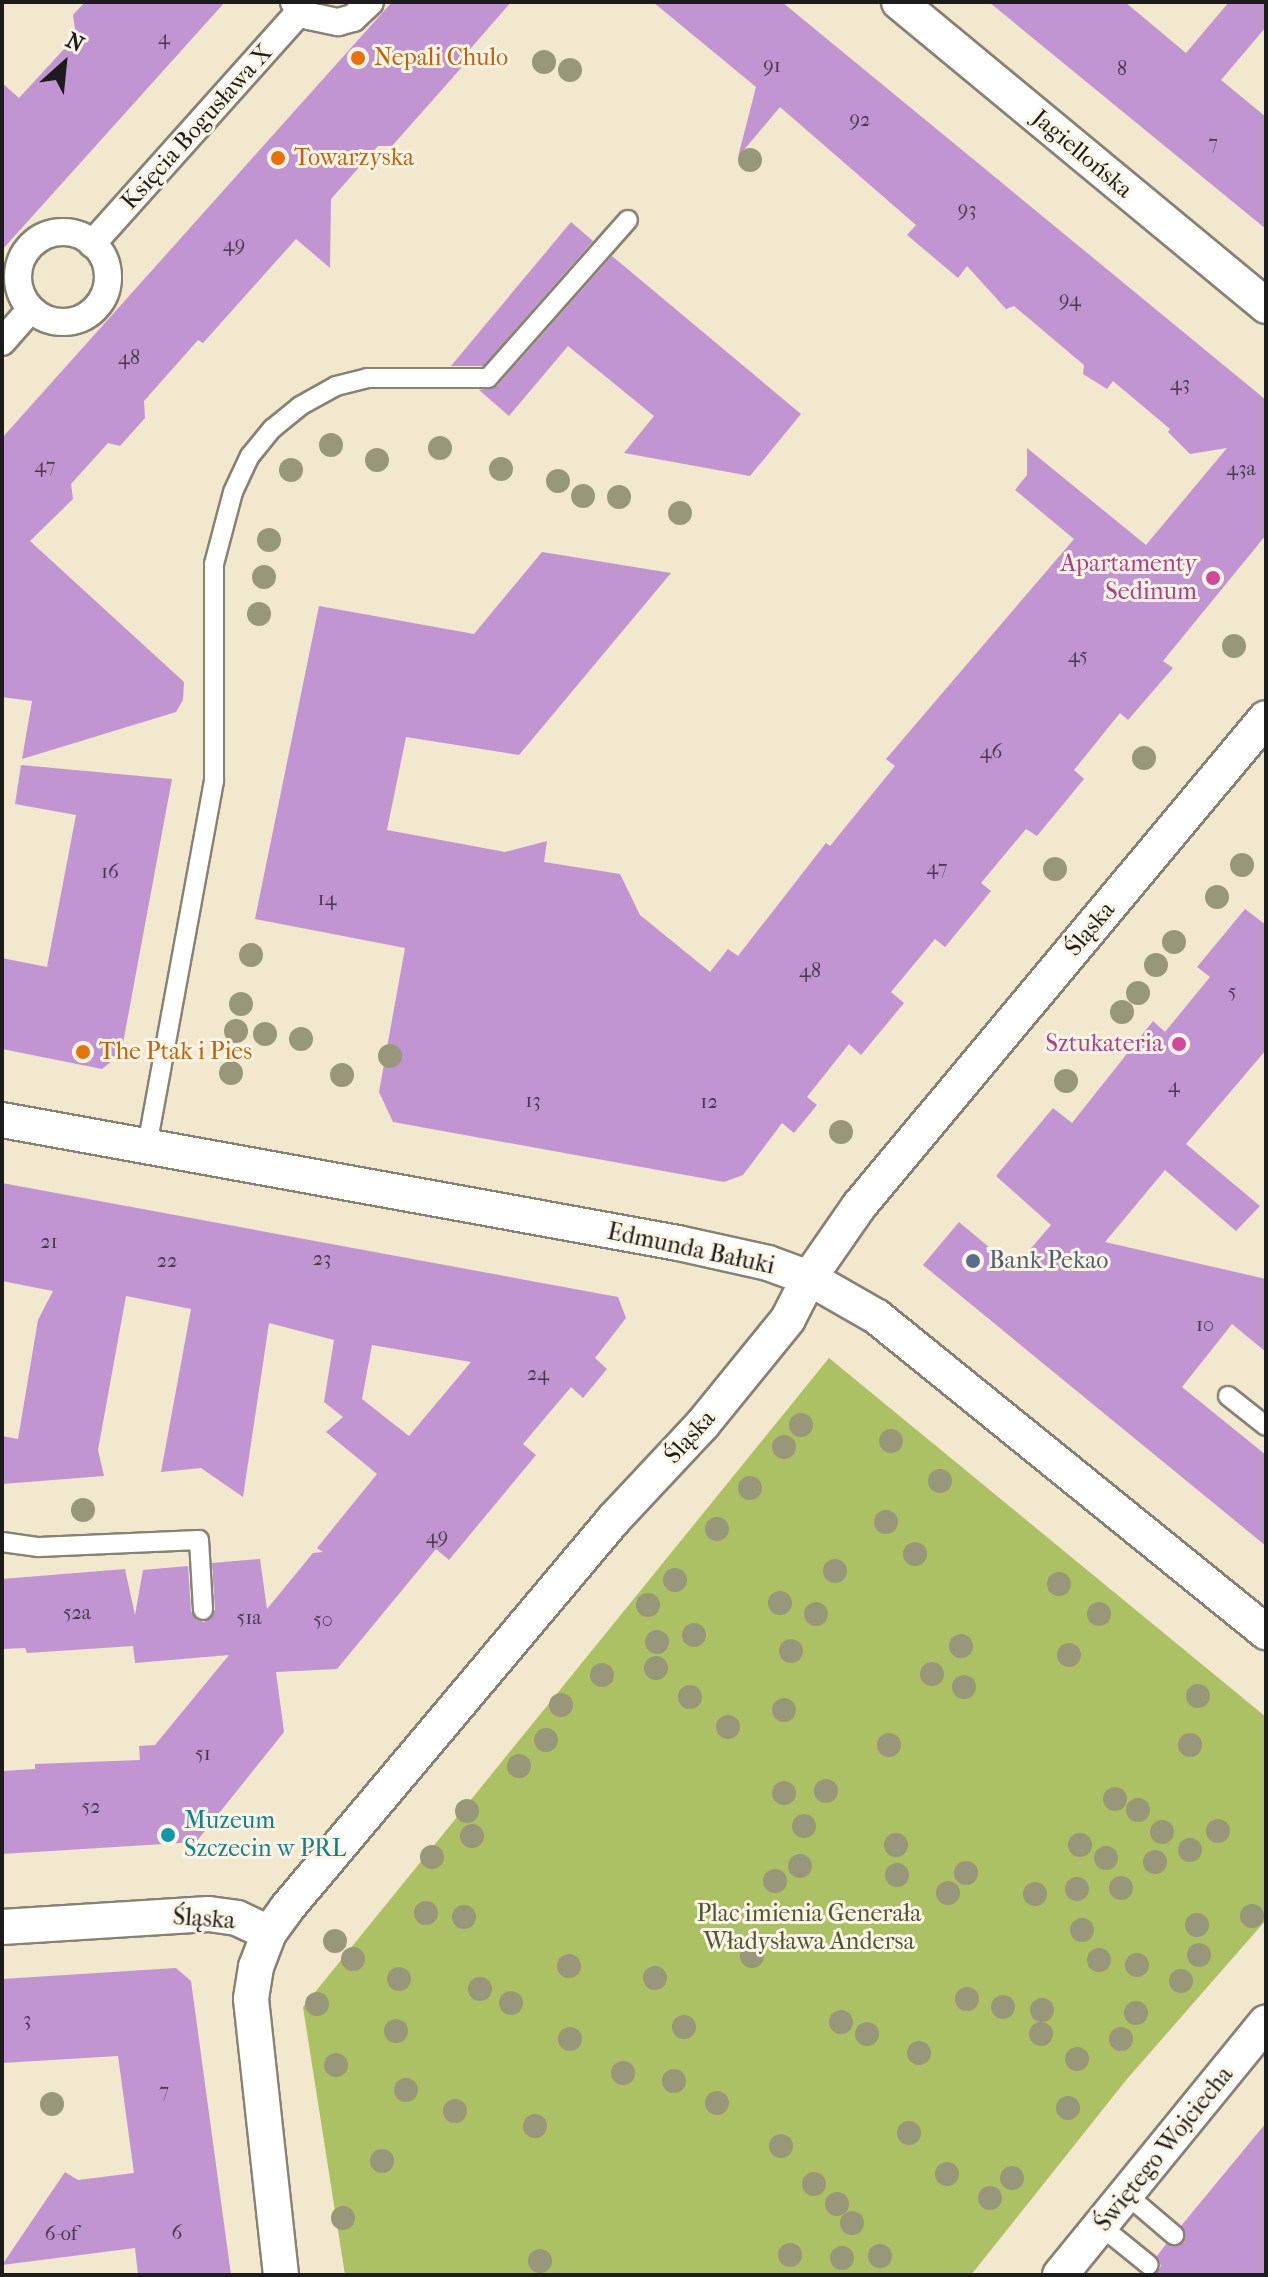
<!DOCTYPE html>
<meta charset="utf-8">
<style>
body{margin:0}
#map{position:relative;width:1268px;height:2277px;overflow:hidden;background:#f2e8cd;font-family:"IM FELL French Canon",serif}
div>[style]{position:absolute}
.green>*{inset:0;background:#acc064}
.building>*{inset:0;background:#c095d1}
.roads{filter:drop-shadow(2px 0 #878274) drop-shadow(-2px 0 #878274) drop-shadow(0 2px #878274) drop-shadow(0 -2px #878274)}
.service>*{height:18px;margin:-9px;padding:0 9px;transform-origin:9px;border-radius:9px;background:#fff}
.pedestrian>*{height:26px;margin:-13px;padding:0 13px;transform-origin:13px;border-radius:13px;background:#fff}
.pedestrian>.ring{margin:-13px;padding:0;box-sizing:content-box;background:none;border:26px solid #fff;border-radius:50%}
.minor>*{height:34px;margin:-17px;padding:0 17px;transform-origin:17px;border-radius:17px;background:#fff}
.trees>*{width:24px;height:24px;margin:-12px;border-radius:50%;background:#989779}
.dots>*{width:22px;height:22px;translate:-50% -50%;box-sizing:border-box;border:4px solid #fcf5e5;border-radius:50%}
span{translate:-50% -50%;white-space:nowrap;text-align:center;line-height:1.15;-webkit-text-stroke:6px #fcf5e5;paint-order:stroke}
.number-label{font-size:20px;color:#453a49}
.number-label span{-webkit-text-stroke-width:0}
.food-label{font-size:24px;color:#c56008}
.left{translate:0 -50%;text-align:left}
.street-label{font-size:24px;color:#1c1c1c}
.hotel-label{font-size:24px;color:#b23c85}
.right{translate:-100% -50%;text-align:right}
.service-label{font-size:24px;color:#4e5e75}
.culture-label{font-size:24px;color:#0d838f}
.park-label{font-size:24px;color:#4e5535}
.frame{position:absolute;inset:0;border:4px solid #1c1c1c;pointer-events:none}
.north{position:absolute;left:24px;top:24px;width:80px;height:80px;-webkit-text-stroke:6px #fcf5e5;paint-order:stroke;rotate:27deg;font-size:22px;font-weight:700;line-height:32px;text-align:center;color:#1c1c1c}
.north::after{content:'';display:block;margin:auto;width:28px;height:36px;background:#1c1c1c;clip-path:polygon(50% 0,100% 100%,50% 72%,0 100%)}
</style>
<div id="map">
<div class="green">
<div style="clip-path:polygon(829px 1358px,1266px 1717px,1266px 1920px,1127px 2079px,971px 2275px,345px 2275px,303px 2007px)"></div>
</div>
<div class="building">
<div style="clip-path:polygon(85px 2px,225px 2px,2px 250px,2px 83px,19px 98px,76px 36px,73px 15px)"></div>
<div style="clip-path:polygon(392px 2px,511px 2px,458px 63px,462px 67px,392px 146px,378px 146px,331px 199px,330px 268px,296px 239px,203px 343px,198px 340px,144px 401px,145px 418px,120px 446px,108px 443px,71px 484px,73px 499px,30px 541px,184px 682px,183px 700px,176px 712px,22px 759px,32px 701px,2px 697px,2px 438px)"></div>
<div style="clip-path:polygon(653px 2px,782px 2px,1266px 400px,1266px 535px,1163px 661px,1173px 668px,1128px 720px,1120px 713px,1074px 770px,1084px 779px,1037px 836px,1026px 829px,981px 883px,991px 891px,978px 907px,945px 947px,935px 939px,891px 992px,904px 1003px,861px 1055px,849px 1044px,807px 1097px,817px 1105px,794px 1133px,782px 1123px,743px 1175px,724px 1182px,393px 1122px,379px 1092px,405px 948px,255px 919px,319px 606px,474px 634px,542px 552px,671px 573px,519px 755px,406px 737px,387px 830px,505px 852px,547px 841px,544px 862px,620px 874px,640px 915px,710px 972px,728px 949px,738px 956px,826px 843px,830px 846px,895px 766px,886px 759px,1074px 539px,1015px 490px,1027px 475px,1027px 448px,1146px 545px,1227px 448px,1190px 454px,1168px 432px,1170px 429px,1113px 381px,1107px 389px,1083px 374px,1084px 365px,1014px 306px,1006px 309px,967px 266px,958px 278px,907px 235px,916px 225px,780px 107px,738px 157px,756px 87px)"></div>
<div style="clip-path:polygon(989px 2px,1125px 2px,1186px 53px,1229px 2px,1266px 2px,1266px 27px,1221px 80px,1266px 117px,1266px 229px)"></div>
<div style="clip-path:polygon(571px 222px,593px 241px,483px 366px,451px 366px)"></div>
<div style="clip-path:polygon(612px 256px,801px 414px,750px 476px,624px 453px,654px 416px,568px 346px,509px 416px,479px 390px,497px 386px)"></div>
<div style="clip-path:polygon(21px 765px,172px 779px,121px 1054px,102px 1069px,2px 1049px,2px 958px,47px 967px,76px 815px,15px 804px)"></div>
<div style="clip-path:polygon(1245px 909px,1266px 925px,1266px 1050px,1186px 1144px,1260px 1206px,1236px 1231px,1165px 1170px,1105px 1242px,1266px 1279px,1266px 1352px,1232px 1324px,1182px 1387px,1266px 1455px,1266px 1546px,923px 1265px,959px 1222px,1014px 1268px,1051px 1225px,996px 1176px,1053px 1108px,1072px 1123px,1153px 1021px,1165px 1032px,1210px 977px,1197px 967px)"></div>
<div style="clip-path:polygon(evenodd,2px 1183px,618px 1297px,626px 1318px,595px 1358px,607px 1369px,583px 1398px,571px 1387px,523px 1444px,536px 1455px,449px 1560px,436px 1549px,337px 1669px,276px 1672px,284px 1732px,196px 1842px,2px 1854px,2px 1771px,35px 1769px,35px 1764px,140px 1760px,139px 1746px,155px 1745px,229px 1655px,135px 1663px,133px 1646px,27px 1653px,25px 1648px,2px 1649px,2px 1579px,125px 1569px,135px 1615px,143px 1570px,188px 1566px,191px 1611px,197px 1620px,204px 1622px,215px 1610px,212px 1563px,260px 1559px,267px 1609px,313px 1553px,323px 1552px,317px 1548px,377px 1474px,326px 1432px,343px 1417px,324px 1402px,334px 1340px,269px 1323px,243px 1497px,201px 1468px,161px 1472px,191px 1309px,126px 1296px,98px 1450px,104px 1476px,2px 1484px,2px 1436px,18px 1439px,38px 1320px,53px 1291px,2px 1281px,2px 1183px,372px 1345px,471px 1362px,409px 1436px,362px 1399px,372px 1345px)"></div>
<div style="clip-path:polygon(176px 1968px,191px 1981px,231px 2275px,138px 2275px,135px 2248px,2px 2265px,65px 2172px,78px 2180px,134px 2173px,118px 2056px,2px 2063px,2px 1979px)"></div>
<div style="clip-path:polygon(1266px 2123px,1266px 2275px,1155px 2275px,1161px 2266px,1157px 2256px,1166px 2244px,1177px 2246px,1184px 2242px,1185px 2232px,1181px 2226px)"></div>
</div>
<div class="roads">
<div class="service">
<div style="left:147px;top:1146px;width:371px;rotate:-79.6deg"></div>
<div style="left:214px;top:781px;width:217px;rotate:-90deg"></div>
<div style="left:214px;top:564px;width:74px;rotate:-75.2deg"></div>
<div style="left:233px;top:492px;width:40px;rotate:-65deg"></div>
<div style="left:250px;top:456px;width:35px;rotate:-51deg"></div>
<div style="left:272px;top:429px;width:36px;rotate:-39deg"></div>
<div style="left:300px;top:406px;width:41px;rotate:-29.1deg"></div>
<div style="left:336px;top:386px;width:32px;rotate:-14deg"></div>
<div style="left:367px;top:378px;width:121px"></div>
<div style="left:488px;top:378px;width:211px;rotate:-48.5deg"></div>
<div style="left:1228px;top:1396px;width:48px;rotate:38.3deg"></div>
<div style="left:2px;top:1542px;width:37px;rotate:8deg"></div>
<div style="left:39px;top:1547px;width:160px;rotate:-2.5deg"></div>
<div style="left:199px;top:1540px;width:70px;rotate:86.7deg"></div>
<div style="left:1127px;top:2195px;width:62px;rotate:40.4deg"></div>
<div style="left:1102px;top:2227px;width:60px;rotate:39deg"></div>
</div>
<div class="pedestrian">
<div style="left:294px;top:2px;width:21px;rotate:43deg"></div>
<div style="left:309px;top:16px;width:30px;rotate:12deg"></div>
<div style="left:338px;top:22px;width:16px;rotate:-15deg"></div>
<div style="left:353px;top:18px;width:23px;rotate:-43deg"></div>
<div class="ring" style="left:18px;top:232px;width:64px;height:64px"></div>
<div style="left:92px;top:244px;width:314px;rotate:-48.2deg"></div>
<div style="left:2px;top:342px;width:44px;rotate:-48.7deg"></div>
</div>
<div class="minor">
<div style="left:899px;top:2px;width:477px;rotate:39.6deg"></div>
<div style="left:2px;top:1120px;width:687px;rotate:10.31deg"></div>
<div style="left:678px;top:1243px;width:92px;rotate:12.5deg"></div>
<div style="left:768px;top:1263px;width:44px;rotate:20.1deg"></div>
<div style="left:809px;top:1278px;width:78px;rotate:29.8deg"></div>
<div style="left:877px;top:1317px;width:501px;rotate:39deg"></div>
<div style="left:2px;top:1927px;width:207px;rotate:-3.6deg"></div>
<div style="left:209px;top:1914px;width:28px;rotate:8deg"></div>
<div style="left:237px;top:1918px;width:35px;rotate:25deg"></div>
<div style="left:269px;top:1933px;width:31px;rotate:-54deg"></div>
<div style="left:287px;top:1908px;width:508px;rotate:-49.95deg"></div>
<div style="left:614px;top:1519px;width:129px;rotate:-46.9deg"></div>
<div style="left:702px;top:1425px;width:136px;rotate:-50.9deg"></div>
<div style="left:788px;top:1319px;width:46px;rotate:-62.9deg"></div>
<div style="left:809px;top:1278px;width:88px;rotate:-55.2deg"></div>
<div style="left:859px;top:1206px;width:635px;rotate:-50.17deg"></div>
<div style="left:269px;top:1933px;width:36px;rotate:111deg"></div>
<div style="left:256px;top:1967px;width:32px;rotate:99deg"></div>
<div style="left:251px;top:1999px;width:278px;rotate:83.8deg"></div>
<div style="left:1060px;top:2275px;width:326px;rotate:-50.8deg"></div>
</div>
</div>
<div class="trees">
<div style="left:544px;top:62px"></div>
<div style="left:570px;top:70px"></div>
<div style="left:750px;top:160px"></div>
<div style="left:331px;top:445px"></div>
<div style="left:440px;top:448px"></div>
<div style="left:377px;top:460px"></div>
<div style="left:501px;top:469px"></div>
<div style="left:291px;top:470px"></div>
<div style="left:558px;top:481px"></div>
<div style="left:583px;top:496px"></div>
<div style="left:619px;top:497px"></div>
<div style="left:680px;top:513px"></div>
<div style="left:269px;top:540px"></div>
<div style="left:264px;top:577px"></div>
<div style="left:259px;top:614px"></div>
<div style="left:1234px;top:646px"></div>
<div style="left:1144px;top:758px"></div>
<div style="left:1242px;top:865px"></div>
<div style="left:1055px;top:869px"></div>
<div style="left:1217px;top:897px"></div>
<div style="left:1174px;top:942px"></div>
<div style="left:251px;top:955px"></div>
<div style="left:1156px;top:965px"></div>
<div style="left:1138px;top:993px"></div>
<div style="left:241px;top:1004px"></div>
<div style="left:1122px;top:1012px"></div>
<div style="left:236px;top:1031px"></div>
<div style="left:265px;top:1034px"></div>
<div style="left:301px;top:1039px"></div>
<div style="left:390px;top:1056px"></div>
<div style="left:231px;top:1073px"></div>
<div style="left:342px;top:1075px"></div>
<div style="left:1066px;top:1081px"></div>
<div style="left:841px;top:1132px"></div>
<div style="left:801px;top:1425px"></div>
<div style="left:891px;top:1441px"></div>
<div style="left:784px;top:1447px"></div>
<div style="left:940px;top:1481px"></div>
<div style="left:750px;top:1488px"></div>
<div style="left:83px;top:1510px"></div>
<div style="left:886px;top:1522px"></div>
<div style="left:717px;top:1529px"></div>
<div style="left:915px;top:1554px"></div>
<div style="left:835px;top:1571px"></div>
<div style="left:675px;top:1580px"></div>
<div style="left:1059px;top:1584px"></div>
<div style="left:780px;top:1603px"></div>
<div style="left:648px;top:1605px"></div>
<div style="left:816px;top:1614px"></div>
<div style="left:1099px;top:1614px"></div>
<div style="left:694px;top:1635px"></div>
<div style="left:657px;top:1642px"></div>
<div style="left:961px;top:1646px"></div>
<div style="left:791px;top:1651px"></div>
<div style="left:1069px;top:1655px"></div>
<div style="left:656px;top:1668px"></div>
<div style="left:932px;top:1674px"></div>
<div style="left:602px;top:1675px"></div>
<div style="left:964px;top:1687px"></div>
<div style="left:1198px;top:1696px"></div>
<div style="left:690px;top:1697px"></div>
<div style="left:561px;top:1705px"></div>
<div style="left:784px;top:1710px"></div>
<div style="left:728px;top:1727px"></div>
<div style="left:546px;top:1740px"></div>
<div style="left:889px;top:1745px"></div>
<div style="left:1190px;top:1745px"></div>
<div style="left:519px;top:1766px"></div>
<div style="left:826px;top:1791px"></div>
<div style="left:784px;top:1793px"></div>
<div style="left:1115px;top:1799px"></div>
<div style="left:1138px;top:1810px"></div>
<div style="left:467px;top:1811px"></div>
<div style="left:804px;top:1826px"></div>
<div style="left:1218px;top:1831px"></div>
<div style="left:1162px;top:1832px"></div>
<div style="left:472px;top:1836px"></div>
<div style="left:896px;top:1845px"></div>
<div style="left:1080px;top:1845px"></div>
<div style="left:1190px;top:1850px"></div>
<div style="left:432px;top:1857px"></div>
<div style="left:1106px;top:1858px"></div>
<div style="left:1155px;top:1862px"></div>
<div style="left:800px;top:1866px"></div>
<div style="left:966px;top:1873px"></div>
<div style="left:897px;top:1875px"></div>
<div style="left:775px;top:1881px"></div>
<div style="left:1121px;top:1888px"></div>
<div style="left:1077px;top:1889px"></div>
<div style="left:948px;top:1893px"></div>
<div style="left:1035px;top:1894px"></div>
<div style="left:426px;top:1913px"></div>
<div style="left:1252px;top:1916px"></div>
<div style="left:464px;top:1917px"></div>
<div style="left:1197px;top:1925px"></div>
<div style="left:1082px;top:1930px"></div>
<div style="left:335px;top:1941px"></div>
<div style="left:1199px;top:1955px"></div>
<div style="left:752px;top:1956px"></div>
<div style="left:353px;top:1959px"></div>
<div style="left:1099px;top:1960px"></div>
<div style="left:1137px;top:1965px"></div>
<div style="left:569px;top:1966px"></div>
<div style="left:655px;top:1978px"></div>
<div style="left:399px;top:1979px"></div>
<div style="left:1181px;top:1981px"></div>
<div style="left:480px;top:1989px"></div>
<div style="left:967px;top:1999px"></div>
<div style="left:511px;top:2003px"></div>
<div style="left:317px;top:2004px"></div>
<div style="left:1003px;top:2007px"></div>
<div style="left:1042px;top:2010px"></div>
<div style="left:1136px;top:2013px"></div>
<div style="left:841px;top:2022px"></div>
<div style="left:684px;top:2027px"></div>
<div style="left:396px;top:2031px"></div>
<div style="left:867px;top:2034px"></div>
<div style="left:1041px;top:2034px"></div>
<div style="left:570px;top:2039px"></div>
<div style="left:1121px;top:2039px"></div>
<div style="left:919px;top:2053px"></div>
<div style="left:1077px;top:2059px"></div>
<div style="left:336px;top:2065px"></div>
<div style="left:623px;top:2073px"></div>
<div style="left:674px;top:2081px"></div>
<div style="left:406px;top:2090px"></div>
<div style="left:717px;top:2103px"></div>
<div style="left:52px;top:2104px"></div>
<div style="left:1068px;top:2108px"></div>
<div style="left:455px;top:2111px"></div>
<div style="left:535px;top:2126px"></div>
<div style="left:909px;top:2133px"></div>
<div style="left:781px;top:2146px"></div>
<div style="left:382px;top:2161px"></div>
<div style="left:947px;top:2174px"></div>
<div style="left:1012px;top:2178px"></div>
<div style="left:814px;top:2184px"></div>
<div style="left:990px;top:2198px"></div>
<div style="left:837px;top:2204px"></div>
<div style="left:343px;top:2218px"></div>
<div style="left:852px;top:2223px"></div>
<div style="left:790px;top:2255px"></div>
<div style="left:880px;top:2256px"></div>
<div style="left:842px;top:2258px"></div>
<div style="left:540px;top:2261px"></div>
</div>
<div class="dots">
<div style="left:358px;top:58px;background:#e8710a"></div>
<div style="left:278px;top:158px;background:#e8710a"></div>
<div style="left:1213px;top:578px;background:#d1479c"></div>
<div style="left:1179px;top:1044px;background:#d1479c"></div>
<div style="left:83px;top:1052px;background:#e8710a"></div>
<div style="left:973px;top:1261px;background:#5c6f8a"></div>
<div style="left:168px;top:1835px;background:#0f9aa8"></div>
</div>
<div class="number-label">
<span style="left:164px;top:37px">4</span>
<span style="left:772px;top:65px">91</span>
<span style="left:1122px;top:68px">8</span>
<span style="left:860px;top:119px">92</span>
<span style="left:1213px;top:142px">7</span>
<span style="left:967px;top:209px">93</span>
<span style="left:234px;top:244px">49</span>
<span style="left:1070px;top:299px">94</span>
<span style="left:129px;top:357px">48</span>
<span style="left:1180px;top:383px">43</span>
<span style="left:45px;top:465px">47</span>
<span style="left:1241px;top:468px">43a</span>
<span style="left:1078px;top:655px">45</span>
<span style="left:991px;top:751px">46</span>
<span style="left:937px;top:867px">47</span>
<span style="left:110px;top:871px">16</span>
<span style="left:327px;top:898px">14</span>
<span style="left:810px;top:970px">48</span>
<span style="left:1232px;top:991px">5</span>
<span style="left:1174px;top:1085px">4</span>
<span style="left:533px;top:1100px">13</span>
<span style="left:709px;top:1101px">12</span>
<span style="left:49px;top:1241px">21</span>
<span style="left:322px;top:1258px">23</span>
<span style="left:167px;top:1260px">22</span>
<span style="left:1205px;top:1324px">10</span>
<span style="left:538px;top:1373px">24</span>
<span style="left:437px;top:1536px">49</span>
<span style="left:77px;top:1612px">52a</span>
<span style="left:249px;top:1617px">51a</span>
<span style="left:323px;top:1619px">50</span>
<span style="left:203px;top:1753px">51</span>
<span style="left:91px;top:1806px">52</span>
<span style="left:27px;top:2019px">3</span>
<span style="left:164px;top:2090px">7</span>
<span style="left:177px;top:2232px">6</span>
<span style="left:61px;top:2233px">6-of</span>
</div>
<div class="food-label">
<span class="left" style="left:374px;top:58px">Nepali Chulo</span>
<span class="left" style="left:294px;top:158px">Towarzyska</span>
<span class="left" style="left:99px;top:1052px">The Ptak i Pies</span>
</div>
<div class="street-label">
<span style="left:197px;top:127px;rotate:-48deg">Księcia Bogusława X</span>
<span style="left:1082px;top:154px;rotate:40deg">Jagiellońska</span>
<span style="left:1090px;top:929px;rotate:-50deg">Śląska</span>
<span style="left:691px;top:1249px;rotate:12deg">Edmunda Bałuki</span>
<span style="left:690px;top:1437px;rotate:-48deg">Śląska</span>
<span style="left:204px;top:1919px;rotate:4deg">Śląska</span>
<span style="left:1164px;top:2149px;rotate:-51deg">Świętego Wojciecha</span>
</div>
<div class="hotel-label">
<span class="right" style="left:1197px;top:578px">Apartamenty<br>Sedinum</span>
<span class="right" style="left:1163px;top:1044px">Sztukateria</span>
</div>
<div class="service-label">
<span class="left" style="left:989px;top:1261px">Bank Pekao</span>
</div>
<div class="culture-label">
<span class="left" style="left:184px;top:1835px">Muzeum<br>Szczecin w PRL</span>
</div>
<div class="park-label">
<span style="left:809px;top:1928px">Plac imienia Generała<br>Władysława Andersa</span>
</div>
<div class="frame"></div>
<div class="north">N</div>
</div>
